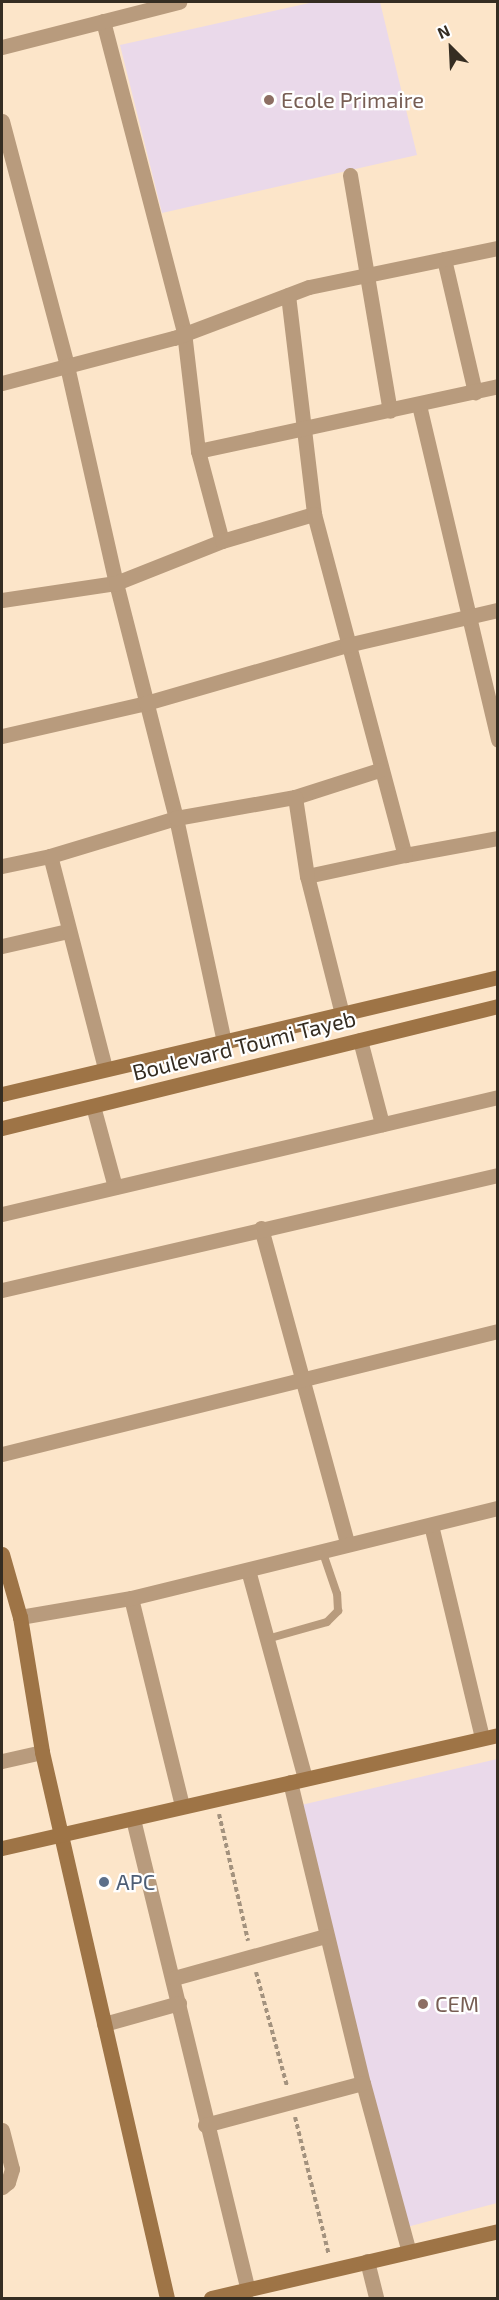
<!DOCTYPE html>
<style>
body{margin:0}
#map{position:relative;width:499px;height:2300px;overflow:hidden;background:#fce5c9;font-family:"Exo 2",sans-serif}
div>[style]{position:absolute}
.education>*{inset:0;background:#ead9ea}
.path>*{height:4px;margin-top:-2px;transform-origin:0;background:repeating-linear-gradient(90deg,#a3927e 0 4.5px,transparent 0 7.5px)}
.lane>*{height:8px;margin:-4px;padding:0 4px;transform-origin:4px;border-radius:4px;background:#b89b7d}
.street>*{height:15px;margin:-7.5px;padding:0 7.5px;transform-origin:7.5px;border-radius:7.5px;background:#b89b7d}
.secondary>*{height:15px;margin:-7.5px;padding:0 7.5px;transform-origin:7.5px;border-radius:7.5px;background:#9e7446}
.dots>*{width:16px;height:16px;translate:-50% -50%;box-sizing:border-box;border:3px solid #fff;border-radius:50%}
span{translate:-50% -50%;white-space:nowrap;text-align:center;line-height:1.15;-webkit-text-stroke:4.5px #fff;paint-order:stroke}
.education-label{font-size:22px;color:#785e54}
.left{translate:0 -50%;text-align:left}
.street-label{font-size:22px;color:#352d22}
.service-label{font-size:22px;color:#4e5e75}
.frame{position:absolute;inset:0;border:3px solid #352d22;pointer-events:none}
.north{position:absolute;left:421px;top:18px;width:60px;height:60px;-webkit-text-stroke:4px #fff;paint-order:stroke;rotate:336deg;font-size:16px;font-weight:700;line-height:24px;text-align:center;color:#352d22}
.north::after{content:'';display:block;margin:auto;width:21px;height:27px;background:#352d22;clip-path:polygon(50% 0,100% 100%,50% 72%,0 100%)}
</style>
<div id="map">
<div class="education">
<div style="clip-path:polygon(314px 2px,380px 2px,417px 155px,162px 213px,120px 45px)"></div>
<div style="clip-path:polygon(497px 1759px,497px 2203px,407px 2227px,297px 1806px)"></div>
</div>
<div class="path">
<div style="left:219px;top:1814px;width:130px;rotate:77.1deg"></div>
<div style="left:256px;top:1972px;width:118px;rotate:74.8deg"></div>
<div style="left:295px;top:2117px;width:142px;rotate:76.2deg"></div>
</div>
<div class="lane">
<div style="left:267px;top:1639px;width:62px;rotate:-15.8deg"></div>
<div style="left:327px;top:1622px;width:16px;rotate:-45deg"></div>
<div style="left:338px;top:1611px;width:17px;rotate:-93deg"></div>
<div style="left:337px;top:1594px;width:43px;rotate:-108.9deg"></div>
</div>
<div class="street">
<div style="left:103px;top:21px;width:321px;rotate:75.4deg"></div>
<div style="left:184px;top:332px;width:120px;rotate:83.3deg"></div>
<div style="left:198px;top:451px;width:93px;rotate:75.1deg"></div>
<div style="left:2px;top:47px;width:183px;rotate:-14.3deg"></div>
<div style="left:2px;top:121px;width:253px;rotate:75.1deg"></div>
<div style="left:67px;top:366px;width:222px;rotate:77.3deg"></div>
<div style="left:116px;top:583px;width:243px;rotate:75.7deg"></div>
<div style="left:176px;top:818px;width:228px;rotate:77.9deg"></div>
<div style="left:350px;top:175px;width:239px;rotate:80.4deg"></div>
<div style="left:444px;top:259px;width:137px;rotate:76.9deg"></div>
<div style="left:288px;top:295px;width:221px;rotate:83.2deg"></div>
<div style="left:2px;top:383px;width:178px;rotate:-14.7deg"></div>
<div style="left:174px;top:338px;width:144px;rotate:-20.7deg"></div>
<div style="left:309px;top:287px;width:193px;rotate:-11.7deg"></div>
<div style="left:419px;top:405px;width:344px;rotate:76.7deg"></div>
<div style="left:198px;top:451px;width:307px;rotate:-12.2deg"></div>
<div style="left:2px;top:600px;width:115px;rotate:-8.5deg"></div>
<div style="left:116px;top:583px;width:114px;rotate:-21.6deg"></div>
<div style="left:222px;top:541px;width:96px;rotate:-16.4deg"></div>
<div style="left:314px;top:514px;width:353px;rotate:75.1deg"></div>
<div style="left:405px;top:855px;width:95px;rotate:-10.4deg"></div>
<div style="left:2px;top:736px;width:148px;rotate:-12.9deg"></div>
<div style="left:146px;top:703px;width:209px;rotate:-16.1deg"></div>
<div style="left:347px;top:645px;width:155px;rotate:-13.1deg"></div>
<div style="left:295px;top:797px;width:88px;rotate:-17.8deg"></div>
<div style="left:2px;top:866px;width:49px;rotate:-11.8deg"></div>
<div style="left:2px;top:946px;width:68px;rotate:-12.8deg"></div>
<div style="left:342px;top:1014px;width:142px;rotate:-104.2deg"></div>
<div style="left:307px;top:876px;width:100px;rotate:-12.1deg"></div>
<div style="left:360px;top:1040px;width:87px;rotate:75.3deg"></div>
<div style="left:105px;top:1068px;width:219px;rotate:-104.5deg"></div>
<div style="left:50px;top:856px;width:132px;rotate:-16.8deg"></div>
<div style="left:176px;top:818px;width:121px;rotate:-10deg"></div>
<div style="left:295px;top:797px;width:80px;rotate:81.4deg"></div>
<div style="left:93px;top:1106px;width:84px;rotate:74.8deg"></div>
<div style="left:2px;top:1214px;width:510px;rotate:-13.27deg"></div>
<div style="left:261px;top:1228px;width:327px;rotate:74.7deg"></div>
<div style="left:2px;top:1290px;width:509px;rotate:-13.05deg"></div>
<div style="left:2px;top:1454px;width:511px;rotate:-13.93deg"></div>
<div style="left:431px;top:1525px;width:219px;rotate:76.5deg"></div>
<div style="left:248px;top:1570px;width:216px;rotate:74.7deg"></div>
<div style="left:131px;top:1598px;width:214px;rotate:76.2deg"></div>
<div style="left:20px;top:1617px;width:113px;rotate:-9.7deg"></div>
<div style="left:131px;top:1598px;width:378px;rotate:-13.8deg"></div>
<div style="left:2px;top:1761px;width:41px;rotate:-12.7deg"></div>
<div style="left:290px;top:1782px;width:310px;rotate:76.4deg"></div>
<div style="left:363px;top:2083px;width:175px;rotate:74.8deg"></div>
<div style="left:133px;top:1819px;width:485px;rotate:76.3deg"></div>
<div style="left:174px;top:1978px;width:157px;rotate:-15.5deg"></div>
<div style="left:104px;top:2024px;width:78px;rotate:-15.6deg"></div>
<div style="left:205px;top:2125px;width:163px;rotate:-14.9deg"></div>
<div style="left:2px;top:2130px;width:40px;rotate:75.6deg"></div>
<div style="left:12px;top:2169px;width:14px;rotate:107deg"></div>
<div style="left:8px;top:2182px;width:8px;rotate:140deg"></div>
<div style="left:367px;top:2261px;width:38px;rotate:76deg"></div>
</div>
<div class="secondary">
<div style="left:2px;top:1094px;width:510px;rotate:-13.27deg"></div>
<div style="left:2px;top:1128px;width:511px;rotate:-13.82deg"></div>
<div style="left:2px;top:1554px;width:66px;rotate:74.1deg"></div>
<div style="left:20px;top:1617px;width:137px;rotate:80.7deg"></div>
<div style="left:42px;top:1752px;width:560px;rotate:77.11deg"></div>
<div style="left:2px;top:1848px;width:509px;rotate:-12.83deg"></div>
<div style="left:211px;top:2298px;width:295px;rotate:-13.1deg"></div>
</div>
<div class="dots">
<div style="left:269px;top:100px;background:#8d6e63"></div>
<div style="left:104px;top:1882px;background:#5c6f8a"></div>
<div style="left:423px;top:2004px;background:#8d6e63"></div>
</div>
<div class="education-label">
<span class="left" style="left:281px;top:100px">Ecole Primaire</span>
<span class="left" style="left:435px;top:2004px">CEM</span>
</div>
<div class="street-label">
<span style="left:244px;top:1045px;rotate:-14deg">Boulevard Toumi Tayeb</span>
</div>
<div class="service-label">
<span class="left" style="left:116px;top:1882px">APC</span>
</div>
<div class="frame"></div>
<div class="north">N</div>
</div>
